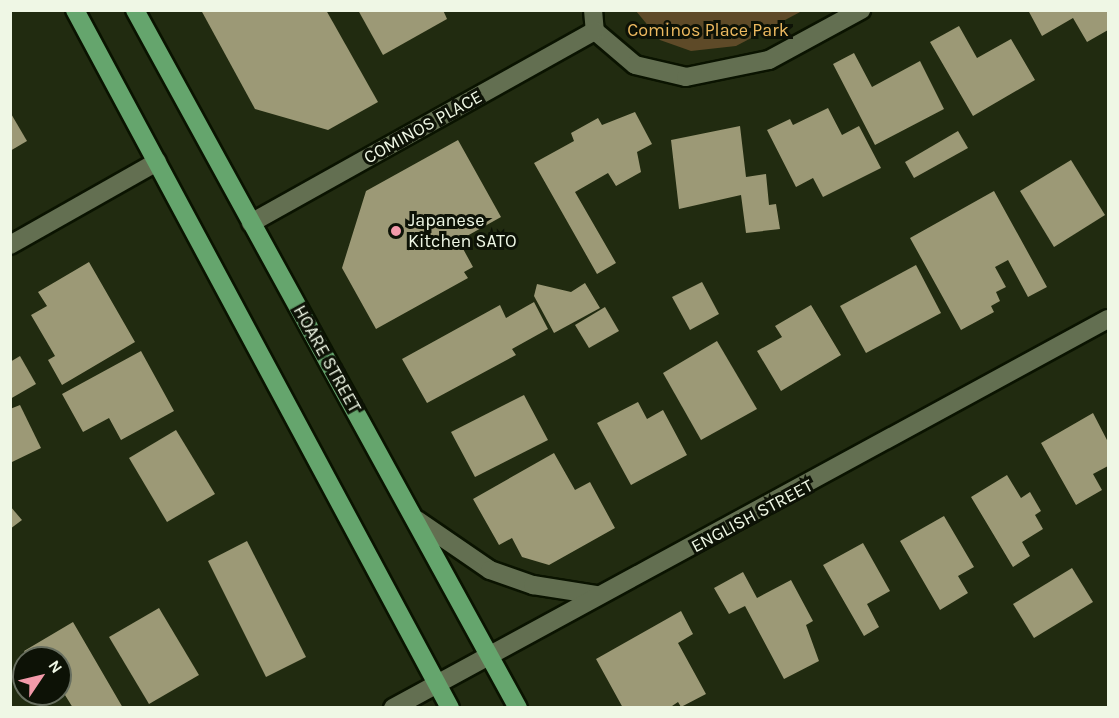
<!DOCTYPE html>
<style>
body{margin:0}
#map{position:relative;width:1119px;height:718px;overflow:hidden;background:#212b10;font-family:Karla,sans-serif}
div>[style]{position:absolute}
.green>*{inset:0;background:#5e4a28}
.building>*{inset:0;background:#9c9976}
.roads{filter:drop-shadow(2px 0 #0a1300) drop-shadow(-2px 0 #0a1300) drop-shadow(0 2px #0a1300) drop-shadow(0 -2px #0a1300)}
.minor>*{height:18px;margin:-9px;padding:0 9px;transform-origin:9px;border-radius:9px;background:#636f51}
.major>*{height:18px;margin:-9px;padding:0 9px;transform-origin:9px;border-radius:9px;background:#65a56d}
.dots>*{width:16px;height:16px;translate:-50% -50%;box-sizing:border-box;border:3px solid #0d1206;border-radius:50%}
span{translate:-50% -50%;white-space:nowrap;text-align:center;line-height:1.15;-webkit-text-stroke:6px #0d1206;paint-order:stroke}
.park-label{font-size:18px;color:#eeba60}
.street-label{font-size:18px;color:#eff7e5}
.poi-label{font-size:18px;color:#eff7e5}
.left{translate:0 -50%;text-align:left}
.frame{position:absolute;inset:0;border:12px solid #eff7e5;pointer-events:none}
.north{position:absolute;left:12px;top:646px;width:60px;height:60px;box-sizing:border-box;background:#0d1206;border:2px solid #676e5f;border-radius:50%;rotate:55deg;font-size:16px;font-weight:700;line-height:24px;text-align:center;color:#eff7e5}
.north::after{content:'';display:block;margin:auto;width:21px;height:27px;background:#f39aaa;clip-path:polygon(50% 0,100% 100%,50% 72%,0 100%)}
</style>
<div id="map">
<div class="green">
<div style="clip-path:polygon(636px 11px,636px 10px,802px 11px,736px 46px,691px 51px,660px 40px)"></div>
</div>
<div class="building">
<div style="clip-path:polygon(201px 10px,326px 10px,378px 102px,328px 130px,255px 109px)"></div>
<div style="clip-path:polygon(358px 10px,443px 10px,447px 19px,383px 55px)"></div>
<div style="clip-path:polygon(1028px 10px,1108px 10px,1108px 30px,1087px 42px,1073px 18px,1042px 36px)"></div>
<div style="clip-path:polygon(959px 26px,977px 58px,1011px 39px,1035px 80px,973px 116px,930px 42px)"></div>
<div style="clip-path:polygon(854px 53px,872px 87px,920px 61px,944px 109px,875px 145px,833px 64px)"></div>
<div style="clip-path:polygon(828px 108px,842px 135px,859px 126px,881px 168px,823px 197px,813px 178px,796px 187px,767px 130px,790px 119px,793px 125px)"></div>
<div style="clip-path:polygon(10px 112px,27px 141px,10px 151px)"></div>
<div style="clip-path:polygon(635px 112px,652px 144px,637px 152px,641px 172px,616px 186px,608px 173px,575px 192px,616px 263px,597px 274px,534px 163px,574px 141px,571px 133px,598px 118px,602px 125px)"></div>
<div style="clip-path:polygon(740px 126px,746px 177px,766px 174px,769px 205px,776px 204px,780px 229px,746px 233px,741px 195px,679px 209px,671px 140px)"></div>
<div style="clip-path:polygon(958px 131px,968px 148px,914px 178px,905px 162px)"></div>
<div style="clip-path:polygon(458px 140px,501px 217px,449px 246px,461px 245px,473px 267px,464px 272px,468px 278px,376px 329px,342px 268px,366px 191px)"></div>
<div style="clip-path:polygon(1071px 160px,1105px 215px,1054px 247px,1020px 191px)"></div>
<div style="clip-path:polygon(994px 191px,1047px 287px,1028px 297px,1008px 260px,995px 267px,1006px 287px,996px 292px,1000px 301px,991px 306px,994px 312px,961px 330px,910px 238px)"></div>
<div style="clip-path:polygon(89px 262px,135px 342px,62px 385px,48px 360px,55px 356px,31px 315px,47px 306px,38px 292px)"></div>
<div style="clip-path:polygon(916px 265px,941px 313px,866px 353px,840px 306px)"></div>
<div style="clip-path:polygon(702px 282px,719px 314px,690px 330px,672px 297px)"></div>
<div style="clip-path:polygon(585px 283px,600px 308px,554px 333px,534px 296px,537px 284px,571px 292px)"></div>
<div style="clip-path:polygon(534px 302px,548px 329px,512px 349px,516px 355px,427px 403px,402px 359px,500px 305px,506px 318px)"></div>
<div style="clip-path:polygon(811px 305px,841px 355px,781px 391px,757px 351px,782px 337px,775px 326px)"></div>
<div style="clip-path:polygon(605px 307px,619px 331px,589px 348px,575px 325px)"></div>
<div style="clip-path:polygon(717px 341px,757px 409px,701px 440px,663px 373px)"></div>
<div style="clip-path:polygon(141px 351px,174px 411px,121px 440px,109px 418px,83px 432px,62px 394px)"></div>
<div style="clip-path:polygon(20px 356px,36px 384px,10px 399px,10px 362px)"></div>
<div style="clip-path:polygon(524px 395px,548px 440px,475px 477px,451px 432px)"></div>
<div style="clip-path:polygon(638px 402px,647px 419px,663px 410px,687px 455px,631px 485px,597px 423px)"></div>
<div style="clip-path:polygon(20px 405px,41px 448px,12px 462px,10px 409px)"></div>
<div style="clip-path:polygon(1093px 413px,1108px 442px,1108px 466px,1093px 474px,1102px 490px,1076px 505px,1041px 443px)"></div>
<div style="clip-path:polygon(176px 430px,215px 494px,167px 522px,129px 458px)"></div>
<div style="clip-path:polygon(554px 453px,575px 490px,590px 482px,615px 528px,549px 565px,522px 557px,512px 538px,499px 545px,473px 499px)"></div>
<div style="clip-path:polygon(1007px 475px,1021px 498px,1030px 492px,1041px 511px,1035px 515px,1043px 529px,1022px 542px,1030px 556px,1013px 567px,971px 497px)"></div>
<div style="clip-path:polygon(10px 506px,22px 520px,10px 529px)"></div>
<div style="clip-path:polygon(944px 516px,974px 567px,958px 576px,968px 593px,940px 610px,900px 541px)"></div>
<div style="clip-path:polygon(247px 541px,306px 657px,266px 677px,208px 561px)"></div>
<div style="clip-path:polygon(863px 543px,890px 591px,867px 604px,879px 627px,864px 636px,823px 565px)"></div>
<div style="clip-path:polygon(1072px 568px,1093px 602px,1034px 638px,1013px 604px)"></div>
<div style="clip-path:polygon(743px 572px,757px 598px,791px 580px,813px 621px,806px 625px,819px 661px,784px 679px,745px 606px,729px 614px,714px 588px)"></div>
<div style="clip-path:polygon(159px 608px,199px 675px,149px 704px,109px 637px)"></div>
<div style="clip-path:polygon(681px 611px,693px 634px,678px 643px,706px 694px,681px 707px,678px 702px,669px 708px,623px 708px,596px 659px)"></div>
<div style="clip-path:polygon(73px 622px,123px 708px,73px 708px,60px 687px,60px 658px,28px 658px,24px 651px)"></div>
</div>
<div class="roads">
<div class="minor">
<div style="left:593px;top:10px;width:21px;rotate:85deg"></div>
<div style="left:595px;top:31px;width:52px;rotate:40.4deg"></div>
<div style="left:635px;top:65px;width:52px;rotate:13.2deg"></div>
<div style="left:686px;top:77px;width:85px;rotate:-11.6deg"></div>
<div style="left:769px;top:60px;width:105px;rotate:-28.5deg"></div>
<div style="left:251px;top:223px;width:394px;rotate:-29.2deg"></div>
<div style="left:10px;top:245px;width:169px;rotate:-29.5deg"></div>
<div style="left:417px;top:520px;width:88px;rotate:34.4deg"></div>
<div style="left:490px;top:570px;width:46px;rotate:19.2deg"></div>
<div style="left:533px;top:585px;width:65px;rotate:8.9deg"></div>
<div style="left:393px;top:708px;width:814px;rotate:-28.55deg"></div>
</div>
<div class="major">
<div style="left:75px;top:10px;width:792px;rotate:61.75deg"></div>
<div style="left:135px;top:10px;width:796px;rotate:61.25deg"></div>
</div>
</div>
<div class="dots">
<div style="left:396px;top:231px;background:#f39aaa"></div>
</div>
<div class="park-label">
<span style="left:708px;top:30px">Cominos Place Park</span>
</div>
<div class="street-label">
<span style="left:423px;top:127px;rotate:-29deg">COMINOS PLACE</span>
<span style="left:327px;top:359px;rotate:61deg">HOARE STREET</span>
<span style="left:752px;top:516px;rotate:-28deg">ENGLISH STREET</span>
</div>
<div class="poi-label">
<span class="left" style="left:408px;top:231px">Japanese<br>Kitchen SATO</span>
</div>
<div class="frame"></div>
<div class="north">N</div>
</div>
